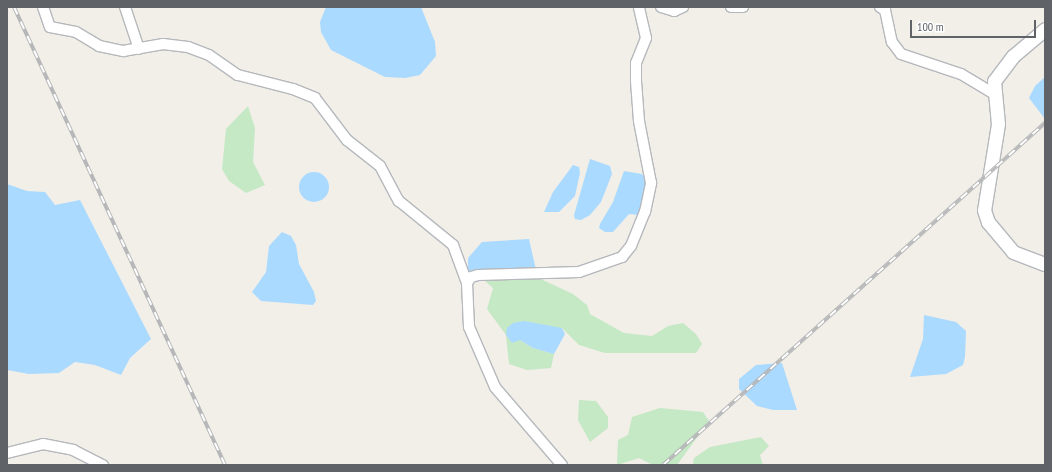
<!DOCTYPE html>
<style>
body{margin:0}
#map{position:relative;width:1052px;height:472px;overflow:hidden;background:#f1efe8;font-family:"PT Sans Narrow",sans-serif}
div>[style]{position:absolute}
.green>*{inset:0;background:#c5e8c5}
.water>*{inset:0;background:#aadaff}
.round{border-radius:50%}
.roads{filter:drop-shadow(1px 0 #b5b8bc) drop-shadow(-1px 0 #b5b8bc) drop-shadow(0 1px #b5b8bc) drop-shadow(0 -1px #b5b8bc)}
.minor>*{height:10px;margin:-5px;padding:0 5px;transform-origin:5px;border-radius:5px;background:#fff}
.tertiary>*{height:13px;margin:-6.5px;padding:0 6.5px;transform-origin:6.5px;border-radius:6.5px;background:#fff}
.rail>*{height:4px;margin-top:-2px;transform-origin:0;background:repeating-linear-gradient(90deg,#fff 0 8px,#b6b7b8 0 16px);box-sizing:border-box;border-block:1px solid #b6b7b8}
span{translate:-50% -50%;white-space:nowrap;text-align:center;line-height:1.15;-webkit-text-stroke:3.5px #fff;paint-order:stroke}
.frame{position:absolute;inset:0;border:8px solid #5f6368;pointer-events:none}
.scale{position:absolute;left:910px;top:20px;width:126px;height:18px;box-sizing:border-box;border:2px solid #5f6368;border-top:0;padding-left:5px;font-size:12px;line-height:14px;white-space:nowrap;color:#5f6368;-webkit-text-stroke:3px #fff;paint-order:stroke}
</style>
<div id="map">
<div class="green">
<div style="clip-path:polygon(248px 106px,255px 128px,253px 162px,265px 185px,246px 193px,229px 181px,222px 169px,226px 129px)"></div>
<div style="clip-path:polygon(478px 275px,532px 275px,573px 294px,587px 305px,590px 314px,624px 333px,652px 336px,668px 326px,683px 323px,696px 334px,702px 344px,696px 353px,605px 353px,579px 345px,562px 328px,520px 340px,533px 348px,554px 354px,551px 368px,527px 370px,509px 364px,506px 335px,487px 309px,493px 288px)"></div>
<div style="clip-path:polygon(579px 400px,596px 401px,608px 417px,608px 428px,590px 442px,578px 420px)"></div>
<div style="clip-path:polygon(660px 408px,703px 412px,709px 421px,677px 465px,653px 465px,639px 458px,617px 465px,618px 440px,628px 435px,632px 417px)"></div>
<div style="clip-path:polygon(761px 437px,769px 446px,760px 455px,763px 465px,693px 465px,694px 458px,710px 447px)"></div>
</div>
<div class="water">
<div style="clip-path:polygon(326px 7px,421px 7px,435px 42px,436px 56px,420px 75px,405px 78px,385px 77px,331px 50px,321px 32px,320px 22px)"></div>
<div style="clip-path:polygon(1045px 77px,1045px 119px,1029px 98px,1035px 86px)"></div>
<div style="clip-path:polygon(590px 159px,610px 166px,612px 174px,601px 202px,590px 215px,581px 220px,575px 219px,574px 215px)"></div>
<div style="clip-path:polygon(573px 165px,579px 167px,580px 173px,575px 196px,559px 212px,544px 212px,553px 192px)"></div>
<div style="clip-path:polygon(624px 171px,642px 174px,646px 181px,639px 215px,629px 214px,613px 232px,605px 232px,599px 228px,600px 224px,613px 202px)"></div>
<div class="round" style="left:299px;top:172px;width:30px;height:30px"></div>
<div style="clip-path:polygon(7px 184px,27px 191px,45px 192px,55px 205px,80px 200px,151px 339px,130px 358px,121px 375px,95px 365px,75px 362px,59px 373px,29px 374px,7px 370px)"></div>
<div style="clip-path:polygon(282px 232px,291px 236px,296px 245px,299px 264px,314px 292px,316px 301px,313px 305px,261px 301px,252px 292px,266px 272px,269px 246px)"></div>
<div style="clip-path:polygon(529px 239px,536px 270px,470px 273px,468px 270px,468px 258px,482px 242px)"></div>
<div style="clip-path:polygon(924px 315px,956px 322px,966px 331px,965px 357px,963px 365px,946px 374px,910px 377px,923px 339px)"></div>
<div style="clip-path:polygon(524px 321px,562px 328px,565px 334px,554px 354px,533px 348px,520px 340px,512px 343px,506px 335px,507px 328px,513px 323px)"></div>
<div style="clip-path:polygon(782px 363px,797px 410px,773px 410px,757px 406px,739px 389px,739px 379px,756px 365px)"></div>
</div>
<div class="roads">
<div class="minor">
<div style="left:43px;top:7px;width:21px;rotate:71deg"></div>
<div style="left:50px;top:27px;width:26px;rotate:11deg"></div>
<div style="left:76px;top:32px;width:27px;rotate:31deg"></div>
<div style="left:99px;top:46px;width:25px;rotate:12deg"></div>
<div style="left:123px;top:51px;width:41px;rotate:-9.9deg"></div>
<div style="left:163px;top:44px;width:25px;rotate:7deg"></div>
<div style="left:188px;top:47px;width:22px;rotate:21deg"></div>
<div style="left:209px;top:55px;width:35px;rotate:35deg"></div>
<div style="left:238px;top:75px;width:57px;rotate:14.3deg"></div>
<div style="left:293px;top:89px;width:24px;rotate:22deg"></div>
<div style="left:315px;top:98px;width:53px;rotate:52.7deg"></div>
<div style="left:347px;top:140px;width:42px;rotate:38.2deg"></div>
<div style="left:380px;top:166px;width:40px;rotate:62deg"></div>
<div style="left:399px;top:201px;width:70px;rotate:39.2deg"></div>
<div style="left:453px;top:245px;width:40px;rotate:69.8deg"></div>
<div style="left:125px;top:7px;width:44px;rotate:71.6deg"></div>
<div style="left:661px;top:7px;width:14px;rotate:17deg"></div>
<div style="left:674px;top:11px;width:10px;rotate:-24deg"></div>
<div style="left:731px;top:7px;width:12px"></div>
<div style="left:880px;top:7px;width:6px;rotate:31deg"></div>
<div style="left:885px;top:10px;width:33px;rotate:78deg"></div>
<div style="left:892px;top:42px;width:15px;rotate:53deg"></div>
<div style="left:901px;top:54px;width:63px;rotate:18.4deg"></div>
<div style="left:961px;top:74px;width:37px;rotate:31deg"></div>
<div style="left:7px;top:453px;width:37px;rotate:-14deg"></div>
<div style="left:43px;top:444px;width:31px;rotate:11deg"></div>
<div style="left:73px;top:450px;width:34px;rotate:27deg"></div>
<div style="left:562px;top:465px;width:103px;rotate:-130.7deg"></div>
<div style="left:495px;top:387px;width:65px;rotate:-113.4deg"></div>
<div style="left:469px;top:327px;width:44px;rotate:-92.6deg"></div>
<div style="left:467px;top:283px;width:7px;rotate:-56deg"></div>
<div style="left:471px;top:277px;width:7px;rotate:-16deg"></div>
<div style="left:478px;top:275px;width:101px;rotate:-1.7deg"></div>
<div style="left:579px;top:272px;width:46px;rotate:-19.2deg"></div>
<div style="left:622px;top:257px;width:14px;rotate:-51deg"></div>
<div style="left:631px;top:246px;width:37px;rotate:-68deg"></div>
<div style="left:645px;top:212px;width:30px;rotate:-78deg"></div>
<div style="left:651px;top:183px;width:63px;rotate:-101deg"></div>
<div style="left:639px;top:121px;width:40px;rotate:-94.3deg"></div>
<div style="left:636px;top:81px;width:18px;rotate:-90deg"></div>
<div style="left:636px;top:63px;width:27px;rotate:-68deg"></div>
<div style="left:646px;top:38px;width:32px;rotate:-103deg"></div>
</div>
<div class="tertiary">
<div style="left:1045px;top:29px;width:42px;rotate:139.8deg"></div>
<div style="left:1013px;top:56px;width:31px;rotate:127deg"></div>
<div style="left:994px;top:81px;width:43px;rotate:84.7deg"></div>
<div style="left:998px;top:124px;width:87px;rotate:99.2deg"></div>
<div style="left:984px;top:210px;width:13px;rotate:72deg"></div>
<div style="left:988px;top:222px;width:39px;rotate:50deg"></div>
<div style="left:1013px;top:252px;width:34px;rotate:21deg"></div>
</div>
</div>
<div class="rail">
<div style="left:14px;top:7px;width:504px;rotate:65.26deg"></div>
<div style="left:663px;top:465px;width:513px;rotate:-41.84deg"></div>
</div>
<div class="frame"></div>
<div class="scale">100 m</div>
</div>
